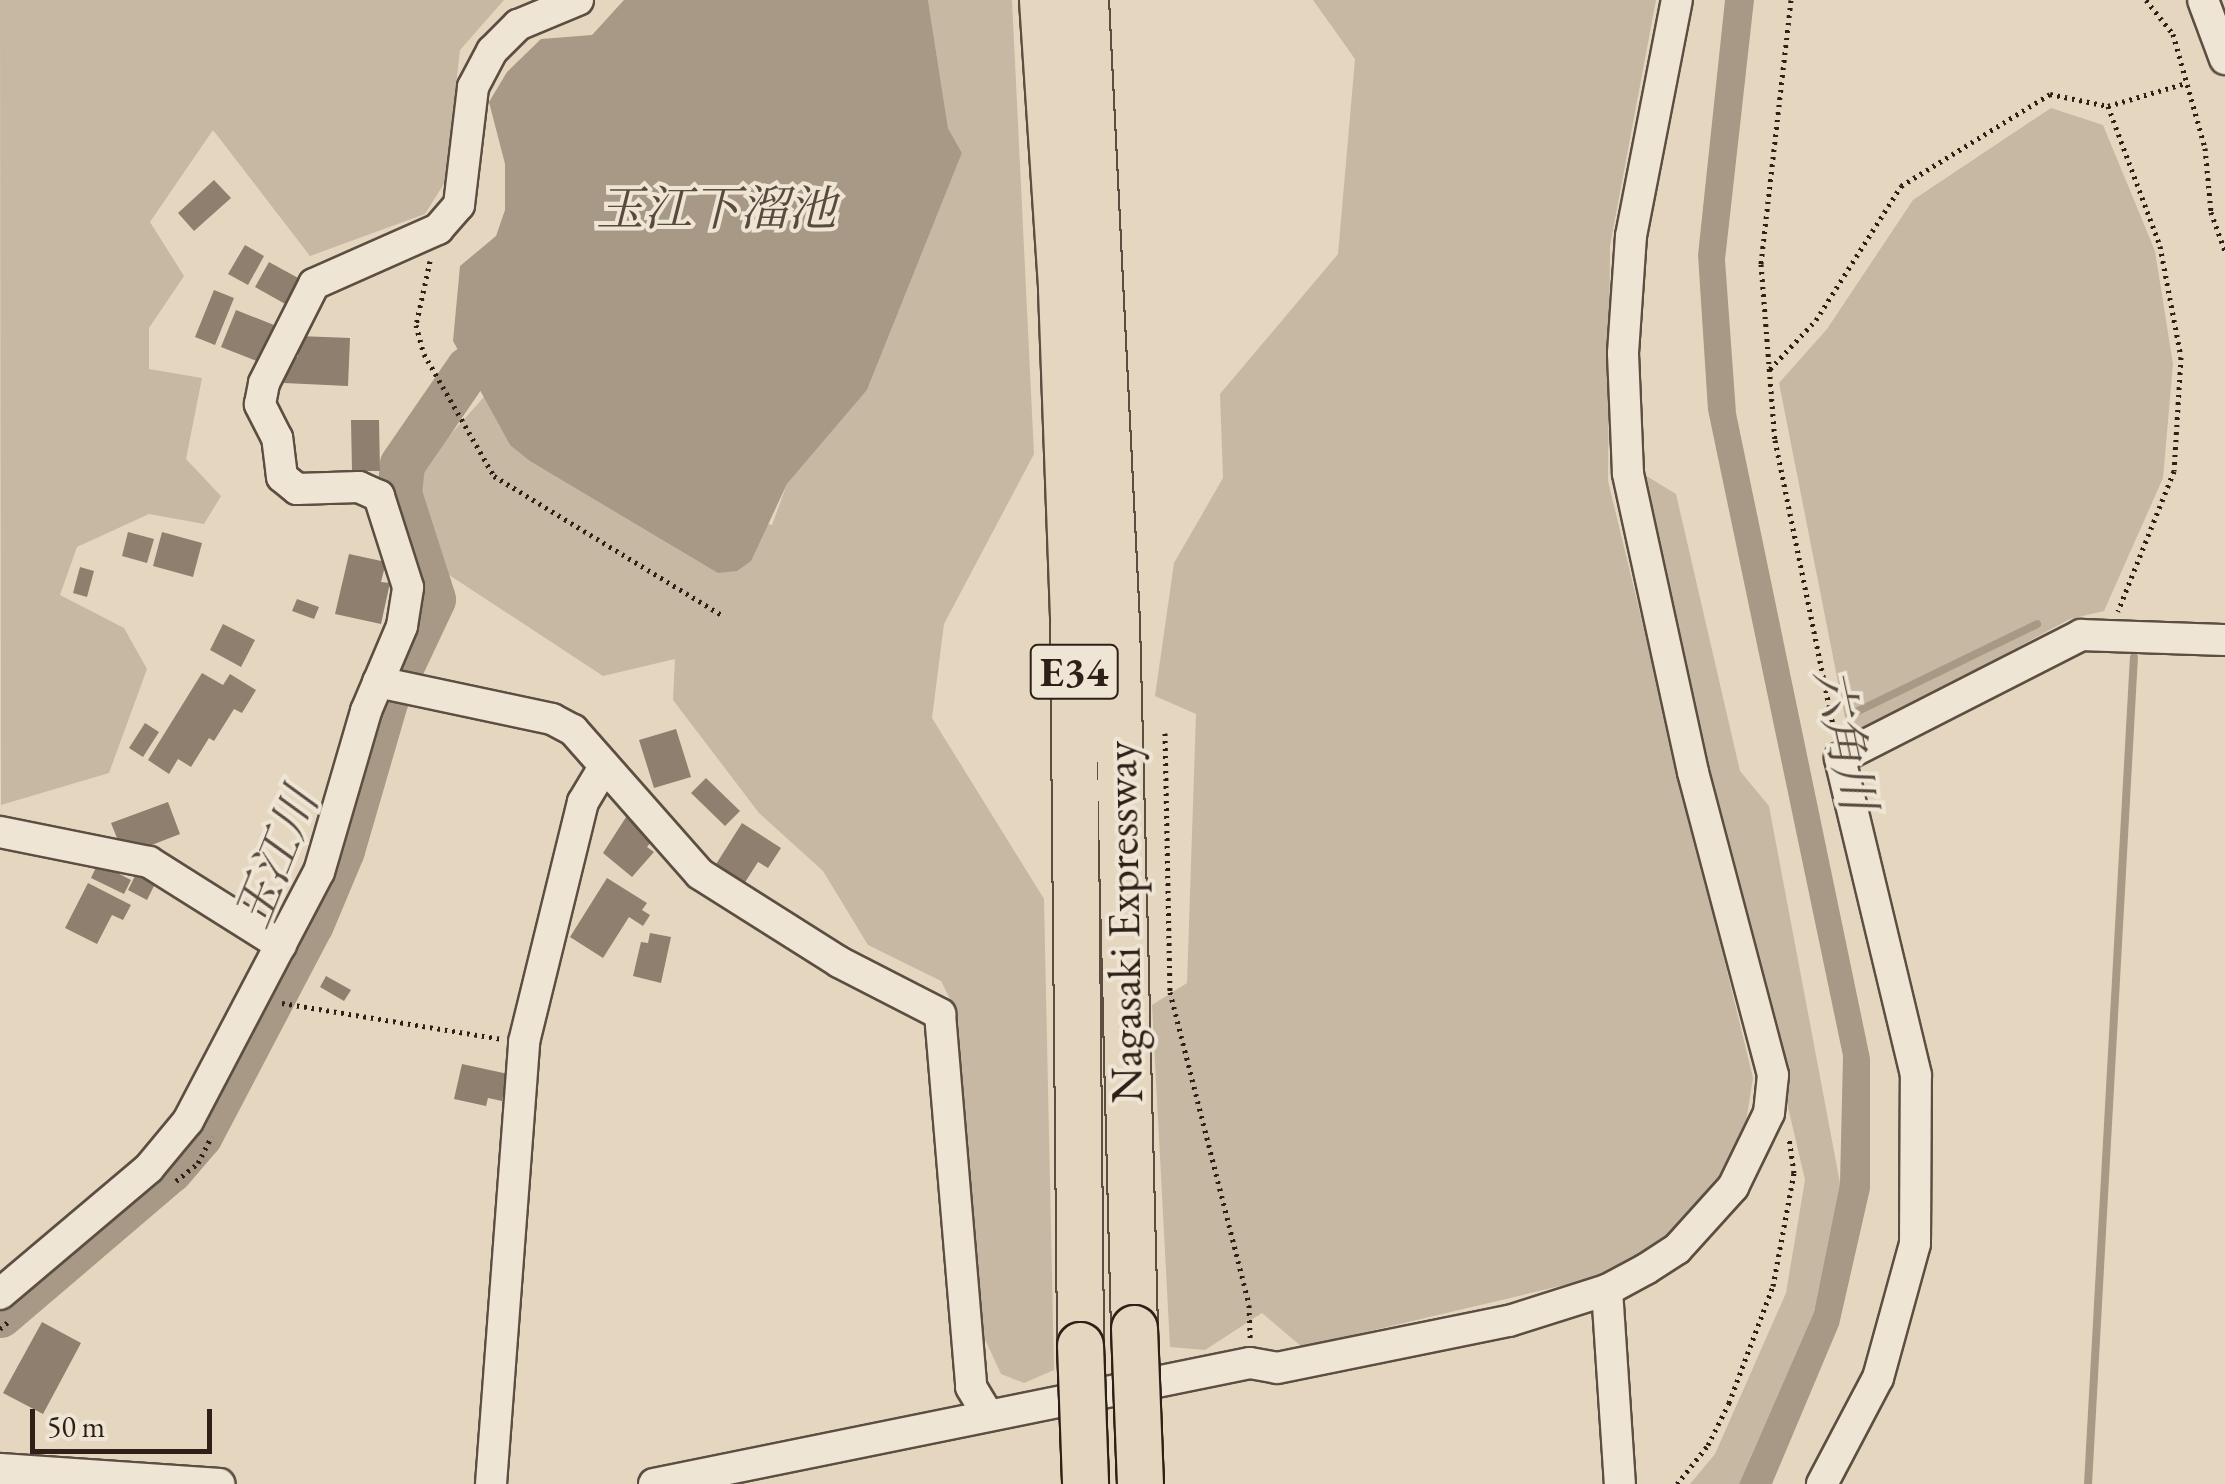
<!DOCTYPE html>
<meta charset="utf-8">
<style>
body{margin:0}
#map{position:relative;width:2225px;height:1484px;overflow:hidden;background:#e5d7bf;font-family:"EB Garamond","Noto Serif JP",serif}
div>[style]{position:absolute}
.green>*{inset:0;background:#c6b8a2}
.water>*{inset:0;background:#a79986}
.stream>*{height:8px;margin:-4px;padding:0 4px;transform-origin:4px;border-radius:4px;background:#a79986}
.river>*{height:45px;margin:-22.5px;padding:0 22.5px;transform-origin:22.5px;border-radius:22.5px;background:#a79986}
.building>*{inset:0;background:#8e7f6e}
.path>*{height:5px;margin-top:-2.5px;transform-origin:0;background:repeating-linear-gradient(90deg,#2f2017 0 2.5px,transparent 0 7.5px)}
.roads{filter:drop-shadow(2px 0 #5c4e41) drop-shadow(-2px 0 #5c4e41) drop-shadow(0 2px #5c4e41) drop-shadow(0 -2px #5c4e41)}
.minor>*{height:30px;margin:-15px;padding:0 15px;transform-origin:15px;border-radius:15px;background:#eee5d5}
.highway>*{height:45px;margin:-22.5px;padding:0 22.5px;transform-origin:22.5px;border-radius:22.5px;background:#e5d7bf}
.bridges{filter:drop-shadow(2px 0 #2f2017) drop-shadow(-2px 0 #2f2017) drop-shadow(0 2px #2f2017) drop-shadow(0 -2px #2f2017)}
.highway-bridge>*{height:45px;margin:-22.5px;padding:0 22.5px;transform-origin:22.5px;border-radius:22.5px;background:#e5d7bf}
span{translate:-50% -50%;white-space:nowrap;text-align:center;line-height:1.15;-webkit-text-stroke:8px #eee5d5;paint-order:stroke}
.shield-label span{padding:2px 8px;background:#eee5d5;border:2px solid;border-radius:8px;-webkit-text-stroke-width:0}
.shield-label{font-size:42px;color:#2f2017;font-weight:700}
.street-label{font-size:45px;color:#2f2017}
.water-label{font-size:48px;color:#594a3e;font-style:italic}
.scale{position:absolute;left:30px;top:1409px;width:182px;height:45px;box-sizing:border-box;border:5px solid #2f2017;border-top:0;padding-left:12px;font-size:30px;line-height:35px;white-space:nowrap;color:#2f2017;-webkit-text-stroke:8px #eee5d5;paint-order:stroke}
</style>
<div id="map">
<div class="green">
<div style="clip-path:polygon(0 0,504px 0,460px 50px,445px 182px,425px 214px,310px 256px,213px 130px,150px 222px,184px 276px,149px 328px,149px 369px,202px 378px,186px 459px,221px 496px,204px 524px,149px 514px,77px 547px,60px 595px,124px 628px,147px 669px,109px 773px,1px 805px)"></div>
<div style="clip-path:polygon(928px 0,1012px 0,1034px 454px,944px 624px,932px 718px,1044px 899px,1054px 1370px,1024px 1383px,1001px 1374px,983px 1335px,957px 1013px,941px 981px,868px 945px,823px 871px,759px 813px,673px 700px,675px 659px,603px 676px,437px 567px,413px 492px,424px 464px,484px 397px,510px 445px,772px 525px,787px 484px,867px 390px,962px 153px,948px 128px)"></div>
<div style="clip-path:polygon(1313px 0,1656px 0,1610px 246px,1608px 481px,1753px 1078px,1742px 1147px,1695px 1216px,1624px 1271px,1302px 1347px,1262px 1313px,1205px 1350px,1170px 1347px,1152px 1005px,1187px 983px,1196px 714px,1155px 696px,1174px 563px,1223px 478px,1220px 394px,1338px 254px,1355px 59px)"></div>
<div style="clip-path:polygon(2051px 108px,2103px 125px,2155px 251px,2173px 364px,2163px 478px,2104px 611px,2070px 619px,1849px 738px,1779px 383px,1827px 329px,1913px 200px)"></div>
<div style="clip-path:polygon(1640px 472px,1676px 494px,1740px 771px,1769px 806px,1840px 1183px,1814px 1312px,1739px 1484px,1690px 1484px,1715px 1454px,1786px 1293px,1805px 1180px)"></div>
</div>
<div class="water">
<div style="clip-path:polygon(624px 0,928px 0,948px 128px,962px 153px,867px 390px,787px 484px,751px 561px,737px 571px,718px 573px,530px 461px,510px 445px,453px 341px,460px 266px,496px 236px,505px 210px,505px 164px,489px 102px,507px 72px,541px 39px,592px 35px)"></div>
<div style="clip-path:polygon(1725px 0,1754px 0,1725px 260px,1736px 413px,1870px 1058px,1870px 1189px,1839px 1325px,1772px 1484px,1739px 1484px,1814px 1312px,1840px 1183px,1843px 1056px,1708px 410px,1698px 255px)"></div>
</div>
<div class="stream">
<div style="left:1850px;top:715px;width:208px;rotate:-25.9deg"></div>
<div style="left:2088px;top:1484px;width:828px;rotate:-86.82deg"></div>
</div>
<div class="river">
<div style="left:0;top:1315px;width:223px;rotate:-40.5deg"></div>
<div style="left:170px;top:1170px;width:46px;rotate:-49.4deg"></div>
<div style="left:200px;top:1135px;width:238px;rotate:-62.3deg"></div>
<div style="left:311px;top:924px;width:80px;rotate:-67.3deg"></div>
<div style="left:342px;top:850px;width:157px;rotate:-73.8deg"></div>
<div style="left:386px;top:699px;width:110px;rotate:-64.8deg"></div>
<div style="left:433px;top:599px;width:111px;rotate:-107.8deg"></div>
<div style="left:399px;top:493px;width:29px;rotate:-84deg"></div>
<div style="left:402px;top:464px;width:116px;rotate:-55.5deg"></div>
</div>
<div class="building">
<div style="clip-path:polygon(214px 180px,231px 198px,194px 231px,178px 213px)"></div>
<div style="clip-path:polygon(245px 245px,264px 256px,248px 285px,228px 274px)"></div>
<div style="clip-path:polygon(269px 262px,300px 279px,287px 305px,255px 287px)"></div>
<div style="clip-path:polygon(214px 290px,234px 298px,215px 345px,195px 337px)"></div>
<div style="clip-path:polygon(236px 310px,274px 325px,259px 362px,221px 347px)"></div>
<div style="clip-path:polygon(299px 336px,350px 338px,348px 386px,284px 383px,286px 356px,298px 357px)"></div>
<div style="clip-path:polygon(351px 420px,379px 420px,380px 471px,352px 471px)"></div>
<div style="clip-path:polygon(128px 532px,154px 539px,147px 563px,122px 556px)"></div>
<div style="clip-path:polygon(162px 532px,202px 543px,193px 577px,153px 566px)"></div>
<div style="clip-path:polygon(349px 554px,386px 562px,381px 582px,390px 583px,381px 624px,335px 614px)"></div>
<div style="clip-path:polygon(80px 567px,94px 571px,87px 597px,73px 593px)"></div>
<div style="clip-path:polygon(297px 599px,319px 607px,314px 619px,292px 611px)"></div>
<div style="clip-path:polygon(223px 624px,255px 640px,241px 667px,210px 650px)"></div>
<div style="clip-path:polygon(202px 673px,223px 685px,230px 674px,256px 690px,242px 713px,234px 709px,214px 741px,209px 738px,191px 767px,178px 759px,169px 774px,148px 760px)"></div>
<div style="clip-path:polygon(145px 723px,159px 732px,143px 757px,129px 748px)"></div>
<div style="clip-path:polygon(676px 729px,691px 777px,654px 788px,639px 740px)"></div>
<div style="clip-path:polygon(706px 778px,740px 811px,725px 826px,691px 793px)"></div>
<div style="clip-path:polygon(168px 802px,180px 834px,144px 848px,117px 838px,111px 823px)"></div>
<div style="clip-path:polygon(628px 814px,655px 837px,647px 847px,654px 852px,632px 877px,603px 853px)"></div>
<div style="clip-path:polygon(742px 823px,781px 848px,768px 868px,758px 862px,742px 887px,713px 869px)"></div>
<div style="clip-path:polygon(98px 863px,131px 880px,124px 894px,91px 878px)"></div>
<div style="clip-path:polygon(137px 872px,156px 882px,147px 900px,128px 890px)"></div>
<div style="clip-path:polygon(607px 878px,647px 903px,642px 910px,650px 915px,643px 926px,629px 917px,603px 958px,570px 937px)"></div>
<div style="clip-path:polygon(88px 883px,131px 905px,123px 920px,112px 915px,97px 944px,65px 928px)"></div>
<div style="clip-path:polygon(650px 933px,671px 937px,661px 983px,633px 976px,641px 942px,648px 943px)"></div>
<div style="clip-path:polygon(326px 976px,351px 990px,344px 1001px,320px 987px)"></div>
<div style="clip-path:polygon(462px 1064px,508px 1074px,502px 1101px,488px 1098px,486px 1106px,454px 1099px)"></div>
<div style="clip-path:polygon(42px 1322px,81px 1343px,43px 1414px,3px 1393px)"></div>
</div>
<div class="path">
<div style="left:1791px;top:0;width:266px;rotate:96.5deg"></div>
<div style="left:1761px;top:264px;width:177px;rotate:85.5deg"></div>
<div style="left:1775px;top:440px;width:297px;rotate:78.5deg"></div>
<div style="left:2146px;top:0;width:43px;rotate:51.5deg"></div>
<div style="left:2173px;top:34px;width:118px;rotate:74.3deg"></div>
<div style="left:2205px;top:148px;width:64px;rotate:84.6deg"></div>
<div style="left:2211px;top:212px;width:41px;rotate:70.3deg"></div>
<div style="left:2108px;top:106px;width:149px;rotate:69.6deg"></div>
<div style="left:2160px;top:246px;width:113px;rotate:79.3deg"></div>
<div style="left:2181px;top:357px;width:114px;rotate:93.5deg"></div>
<div style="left:2174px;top:471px;width:151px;rotate:111.8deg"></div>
<div style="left:430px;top:261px;width:66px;rotate:102.3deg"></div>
<div style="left:416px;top:325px;width:30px;rotate:75deg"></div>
<div style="left:424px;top:354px;width:141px;rotate:60.2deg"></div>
<div style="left:494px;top:476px;width:268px;rotate:31.4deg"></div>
<div style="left:1770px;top:369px;width:67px;rotate:-46.8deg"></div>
<div style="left:1816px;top:320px;width:159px;rotate:-57.6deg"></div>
<div style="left:1901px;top:186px;width:175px;rotate:-31.7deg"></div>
<div style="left:2050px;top:94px;width:59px;rotate:11.7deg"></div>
<div style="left:2108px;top:106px;width:81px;rotate:-16.4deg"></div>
<div style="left:1165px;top:733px;width:259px;rotate:88.9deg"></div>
<div style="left:1170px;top:992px;width:323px;rotate:75.8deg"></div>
<div style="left:1249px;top:1305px;width:35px;rotate:88deg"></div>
<div style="left:282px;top:1003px;width:222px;rotate:9.3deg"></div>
<div style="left:176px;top:1181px;width:28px;rotate:-39deg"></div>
<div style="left:198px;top:1163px;width:30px;rotate:-63deg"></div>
<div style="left:0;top:1329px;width:13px;rotate:-42deg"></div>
<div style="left:1677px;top:1484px;width:50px;rotate:-51.5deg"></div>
<div style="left:1708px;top:1445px;width:47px;rotate:-63.4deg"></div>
<div style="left:1729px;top:1403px;width:125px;rotate:-69.4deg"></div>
<div style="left:1773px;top:1286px;width:115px;rotate:-79.5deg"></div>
<div style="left:1794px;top:1173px;width:37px;rotate:-98deg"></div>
</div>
<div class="roads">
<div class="minor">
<div style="left:2203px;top:0;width:63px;rotate:69.6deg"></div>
<div style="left:378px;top:682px;width:178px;rotate:12deg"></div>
<div style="left:552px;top:719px;width:24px;rotate:28deg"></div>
<div style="left:573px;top:730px;width:192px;rotate:48.6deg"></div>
<div style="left:700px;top:874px;width:165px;rotate:32.3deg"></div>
<div style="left:839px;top:962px;width:114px;rotate:27.2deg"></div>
<div style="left:940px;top:1014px;width:374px;rotate:85.2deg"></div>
<div style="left:971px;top:1387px;width:31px;rotate:59deg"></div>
<div style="left:0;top:832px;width:152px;rotate:11.4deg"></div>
<div style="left:149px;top:862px;width:156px;rotate:32.2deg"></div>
<div style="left:1607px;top:1290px;width:194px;rotate:86.2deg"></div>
<div style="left:0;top:1294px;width:195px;rotate:-40.2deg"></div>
<div style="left:149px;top:1168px;width:61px;rotate:-50.3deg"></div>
<div style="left:188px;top:1121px;width:281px;rotate:-62.3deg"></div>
<div style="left:319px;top:872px;width:168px;rotate:-73.7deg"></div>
<div style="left:366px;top:711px;width:92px;rotate:-67deg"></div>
<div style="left:402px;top:626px;width:39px;rotate:-81deg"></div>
<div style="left:408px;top:587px;width:96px;rotate:-107.7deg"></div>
<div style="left:379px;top:496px;width:22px;rotate:-156deg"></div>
<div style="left:359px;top:487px;width:62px;rotate:178.2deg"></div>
<div style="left:297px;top:489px;width:19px;rotate:-141deg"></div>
<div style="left:282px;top:477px;width:39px;rotate:-97deg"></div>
<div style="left:277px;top:438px;width:38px;rotate:-117deg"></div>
<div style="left:260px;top:404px;width:21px;rotate:-79deg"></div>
<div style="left:264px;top:383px;width:111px;rotate:-63.2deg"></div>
<div style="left:314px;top:284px;width:136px;rotate:-23.9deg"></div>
<div style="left:438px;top:229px;width:32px;rotate:-49deg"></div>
<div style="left:459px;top:205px;width:119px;rotate:-83.2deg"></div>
<div style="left:473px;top:87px;width:41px;rotate:-62.2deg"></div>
<div style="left:492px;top:51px;width:37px;rotate:-45deg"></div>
<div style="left:518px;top:25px;width:65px;rotate:-22.6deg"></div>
<div style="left:0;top:1469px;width:220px;rotate:3.9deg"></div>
<div style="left:491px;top:1484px;width:443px;rotate:-85.7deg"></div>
<div style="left:524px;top:1042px;width:247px;rotate:-76.2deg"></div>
<div style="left:583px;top:802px;width:39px;rotate:-59deg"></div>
<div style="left:654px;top:1484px;width:608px;rotate:-11.48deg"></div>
<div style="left:1250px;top:1363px;width:27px;rotate:10deg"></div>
<div style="left:1277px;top:1368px;width:237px;rotate:-11.5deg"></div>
<div style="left:1509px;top:1321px;width:103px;rotate:-17.6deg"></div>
<div style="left:1607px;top:1290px;width:44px;rotate:-28.3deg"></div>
<div style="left:1646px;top:1269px;width:37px;rotate:-33deg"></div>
<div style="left:1677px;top:1249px;width:84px;rotate:-47.9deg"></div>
<div style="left:1733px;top:1187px;width:82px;rotate:-64.1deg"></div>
<div style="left:1769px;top:1113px;width:38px;rotate:-84deg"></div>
<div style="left:1773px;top:1075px;width:313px;rotate:-104.8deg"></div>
<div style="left:1693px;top:772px;width:306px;rotate:-102.3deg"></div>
<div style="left:1628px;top:473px;width:120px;rotate:-92.4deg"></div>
<div style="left:1623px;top:353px;width:117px;rotate:-86.1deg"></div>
<div style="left:1631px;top:236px;width:240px;rotate:-79deg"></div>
<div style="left:1822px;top:1484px;width:120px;rotate:-62.2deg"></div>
<div style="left:1878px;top:1378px;width:139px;rotate:-74.6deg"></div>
<div style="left:1915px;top:1244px;width:169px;rotate:-89.7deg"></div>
<div style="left:1916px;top:1075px;width:326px;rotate:-103.5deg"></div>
<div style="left:1840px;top:758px;width:271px;rotate:-27deg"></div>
<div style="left:2081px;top:635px;width:144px;rotate:2deg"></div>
</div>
<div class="highway">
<div style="left:1042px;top:0;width:290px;rotate:86.2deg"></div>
<div style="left:1061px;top:289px;width:335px;rotate:87.9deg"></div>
<div style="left:1073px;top:624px;width:721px;rotate:89.44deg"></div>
<div style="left:1085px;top:0;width:624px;rotate:87.15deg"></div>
<div style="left:1116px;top:623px;width:705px;rotate:88.54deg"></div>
</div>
</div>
<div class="bridges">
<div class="highway-bridge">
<div style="left:1134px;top:1328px;width:156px;rotate:87.8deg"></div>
<div style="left:1080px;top:1345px;width:139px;rotate:87.9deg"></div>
</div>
</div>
<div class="shield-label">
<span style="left:1074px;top:672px">E34</span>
</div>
<div class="street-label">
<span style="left:1124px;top:922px;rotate:-91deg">Nagasaki Expressway</span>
</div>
<div class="water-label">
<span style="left:716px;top:209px">玉江下溜池</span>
<span style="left:1845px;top:739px;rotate:78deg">六角川</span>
<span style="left:276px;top:858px;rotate:-68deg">玉江川</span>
</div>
<div class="scale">50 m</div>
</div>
